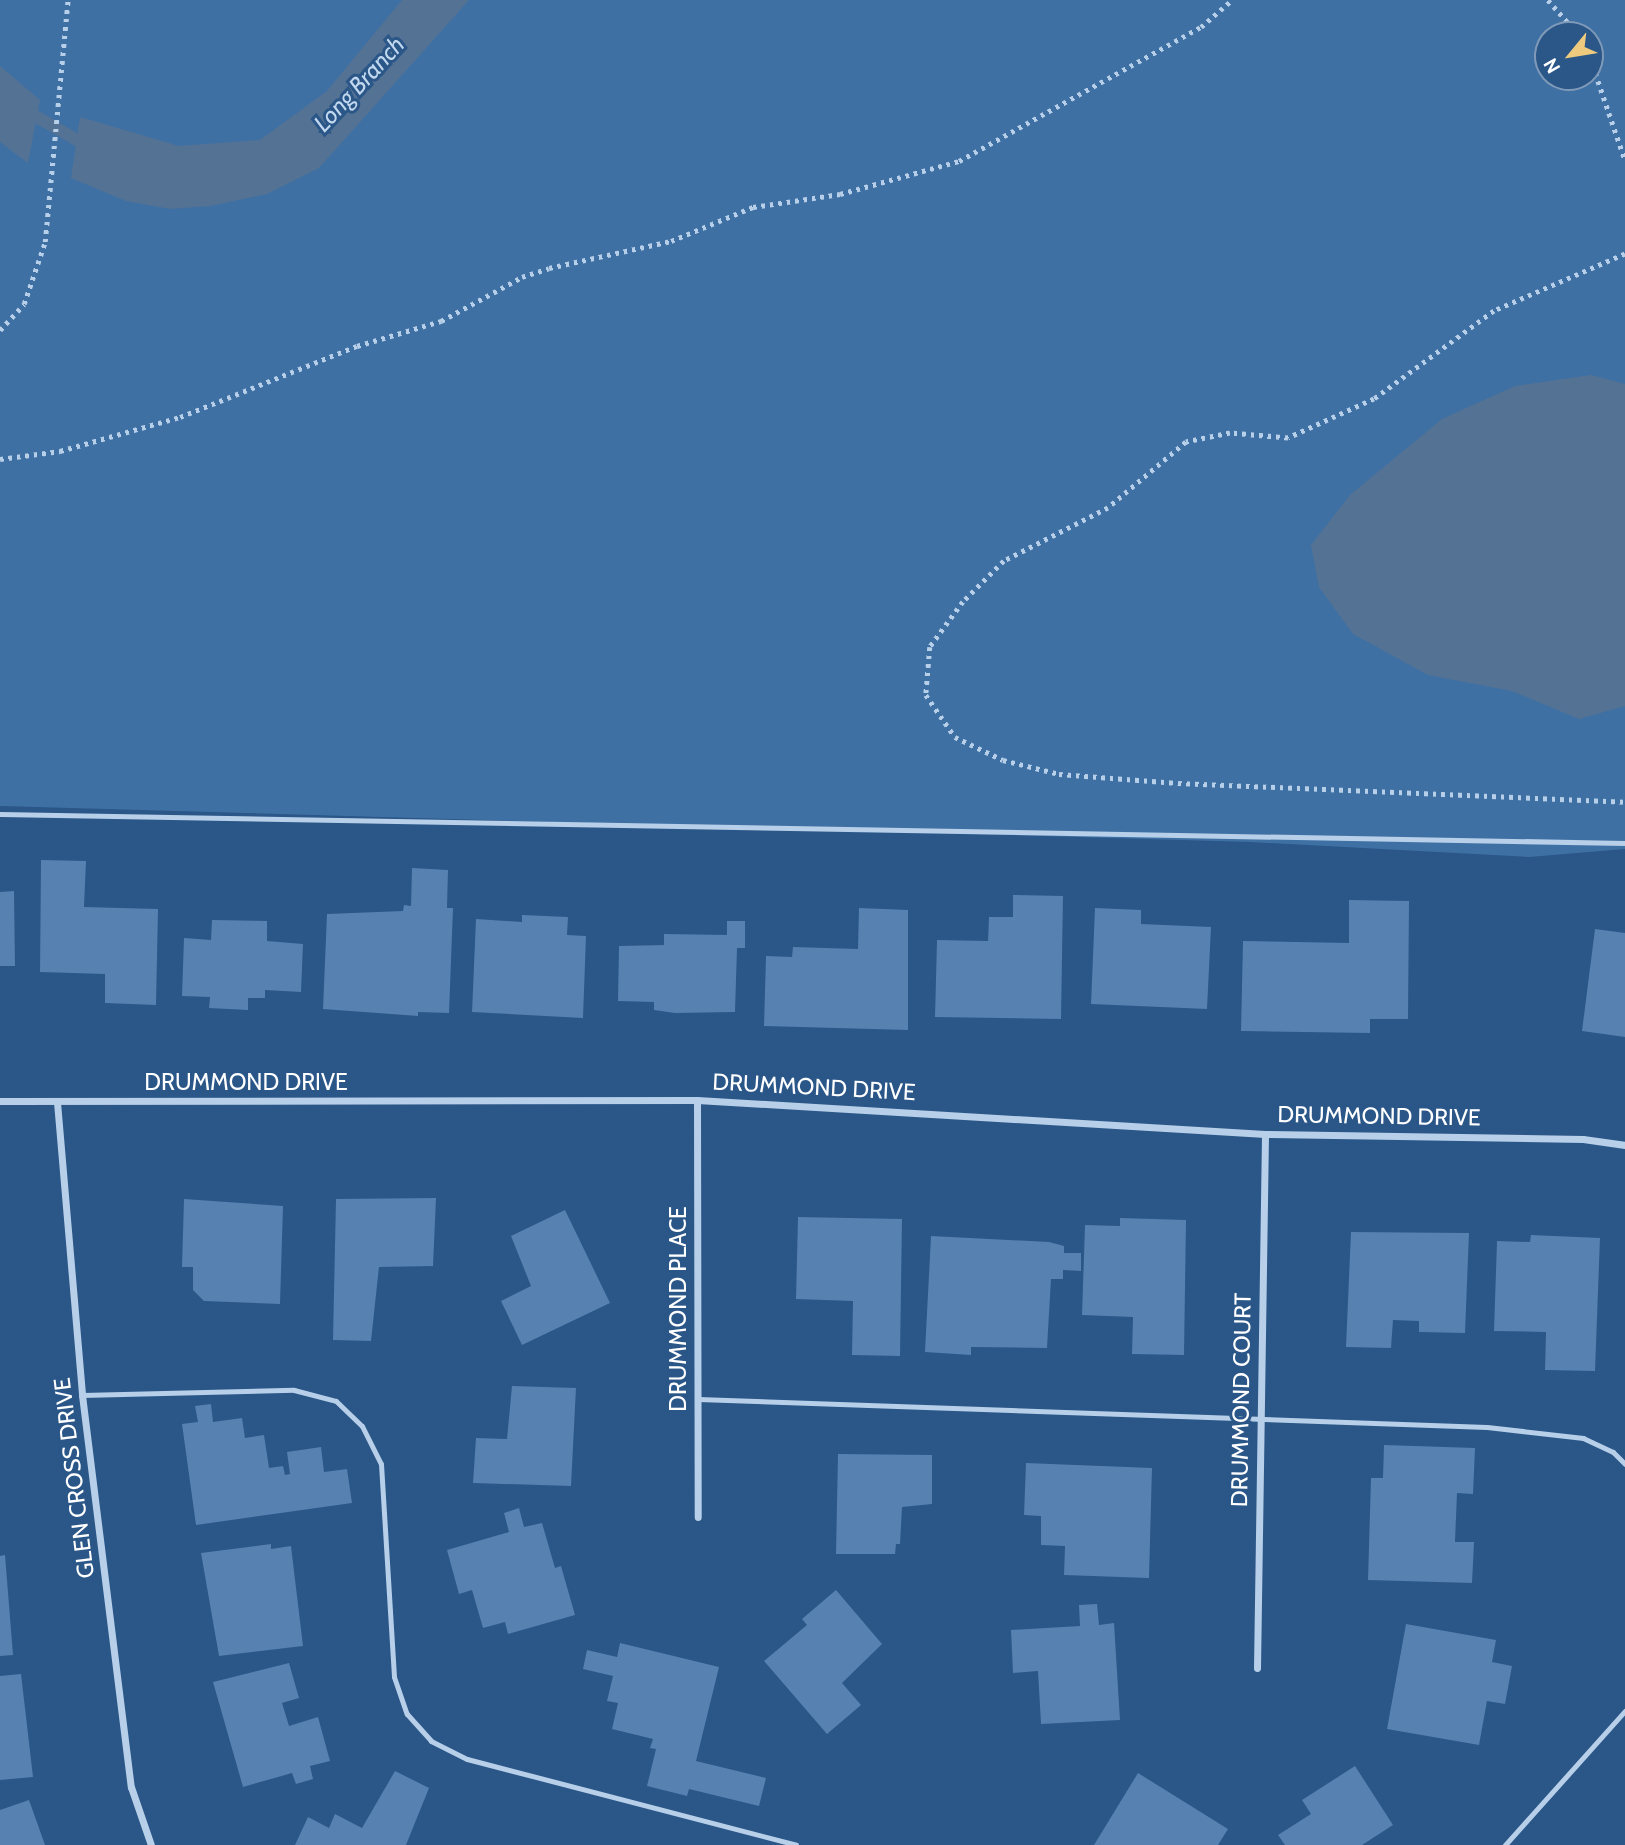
<!DOCTYPE html>
<style>
body{margin:0}
#map{position:relative;width:1625px;height:1845px;overflow:hidden;background:#2a5688;font-family:Cabin,sans-serif}
div>[style]{position:absolute}
.green>*{inset:0;background:#3f70a4}
.water>*{inset:0;background:#547294}
.stream>*{height:12px;margin:-6px;padding:0 6px;transform-origin:6px;border-radius:6px;background:#547294}
.building>*{inset:0;background:#5681b1}
.path>*{height:4.5px;margin-top:-2.25px;transform-origin:0;background:repeating-linear-gradient(90deg,#b7cfe8 0 3.5px,transparent 0 8.5px)}
.service>*{height:5px;margin:-2.5px;padding:0 2.5px;transform-origin:2.5px;border-radius:2.5px;background:#b7cfe8}
.minor>*{height:7px;margin:-3.5px;padding:0 3.5px;transform-origin:3.5px;border-radius:3.5px;background:#b7cfe8}
span{translate:-50% -50%;white-space:nowrap;text-align:center;line-height:1.15;-webkit-text-stroke:6px #2a5688;paint-order:stroke}
.street-label{font-size:23px;color:#fff}
.water-label{font-size:24px;color:#c2d8ef;font-style:italic}
.north{position:absolute;left:1534px;top:21px;width:70px;height:70px;box-sizing:border-box;background:#2a5688;border:2px solid #7f9ab8;border-radius:50%;rotate:240deg;font-size:19px;font-weight:700;line-height:28px;text-align:center;color:#fff}
.north::after{content:'';display:block;margin:auto;width:24px;height:32px;background:#eeca7e;clip-path:polygon(50% 0,100% 100%,50% 72%,0 100%)}
</style>
<div id="map">
<div class="green">
<div style="clip-path:polygon(evenodd,0 0,1625px 0,1625px 849px,1529px 857px,1250px 842px,0 806px,0 0,1548px 35px,1590px 35px,1590px 77px,1548px 77px,1548px 35px)"></div>
</div>
<div class="water">
<div style="clip-path:polygon(402px 0,469px 0,319px 168px,267px 194px,210px 206px,170px 209px,126px 201px,71px 178px,80px 117px,179px 146px,260px 140px,327px 91px)"></div>
<div style="clip-path:polygon(0 66px,40px 100px,28px 163px,0 142px)"></div>
<div style="clip-path:polygon(1591px 375px,1625px 384px,1625px 706px,1579px 719px,1512px 691px,1428px 675px,1353px 634px,1319px 587px,1311px 545px,1350px 495px,1442px 419px,1515px 386px)"></div>
</div>
<div class="stream">
<div style="left:0;top:96px;width:105px;rotate:29.7deg"></div>
</div>
<div class="building">
<div style="clip-path:polygon(41px 860px,86px 861px,84px 907px,158px 909px,156px 1005px,105px 1003px,105px 974px,40px 972px)"></div>
<div style="clip-path:polygon(412px 868px,448px 870px,447px 908px,453px 908px,449px 1013px,418px 1012px,418px 1016px,323px 1009px,327px 914px,403px 911px,404px 905px,411px 906px)"></div>
<div style="clip-path:polygon(14px 891px,15px 966px,0 966px,0 892px)"></div>
<div style="clip-path:polygon(1013px 895px,1063px 896px,1061px 1019px,935px 1017px,937px 940px,988px 941px,989px 917px,1013px 917px)"></div>
<div style="clip-path:polygon(1349px 900px,1409px 901px,1408px 1019px,1370px 1019px,1370px 1033px,1241px 1031px,1243px 941px,1349px 943px)"></div>
<div style="clip-path:polygon(859px 908px,908px 910px,908px 1030px,764px 1026px,766px 956px,792px 957px,793px 947px,858px 949px)"></div>
<div style="clip-path:polygon(1095px 908px,1141px 910px,1141px 924px,1211px 927px,1207px 1009px,1091px 1004px)"></div>
<div style="clip-path:polygon(522px 915px,568px 917px,567px 935px,586px 936px,583px 1018px,472px 1012px,476px 919px,522px 922px)"></div>
<div style="clip-path:polygon(212px 920px,267px 921px,267px 941px,303px 944px,301px 992px,265px 990px,265px 998px,248px 998px,248px 1010px,209px 1008px,210px 997px,182px 996px,184px 938px,211px 940px)"></div>
<div style="clip-path:polygon(727px 921px,745px 921px,745px 948px,737px 948px,735px 1012px,675px 1013px,654px 1010px,654px 1002px,618px 1001px,619px 946px,664px 945px,664px 934px,727px 935px)"></div>
<div style="clip-path:polygon(1595px 929px,1625px 933px,1625px 1037px,1582px 1031px)"></div>
<div style="clip-path:polygon(436px 1198px,433px 1266px,379px 1267px,371px 1341px,333px 1340px,336px 1199px)"></div>
<div style="clip-path:polygon(184px 1199px,283px 1206px,280px 1304px,204px 1301px,193px 1290px,193px 1267px,182px 1267px)"></div>
<div style="clip-path:polygon(565px 1210px,610px 1303px,522px 1345px,501px 1301px,531px 1286px,511px 1236px)"></div>
<div style="clip-path:polygon(798px 1217px,902px 1219px,900px 1356px,852px 1355px,853px 1301px,796px 1299px)"></div>
<div style="clip-path:polygon(1120px 1218px,1186px 1220px,1184px 1355px,1132px 1354px,1133px 1317px,1082px 1315px,1085px 1225px,1120px 1226px)"></div>
<div style="clip-path:polygon(1351px 1232px,1469px 1233px,1465px 1333px,1419px 1332px,1419px 1321px,1393px 1320px,1391px 1348px,1346px 1347px)"></div>
<div style="clip-path:polygon(1531px 1235px,1600px 1238px,1595px 1371px,1545px 1370px,1546px 1332px,1494px 1331px,1497px 1241px,1530px 1242px)"></div>
<div style="clip-path:polygon(931px 1236px,1049px 1242px,1064px 1246px,1064px 1253px,1081px 1253px,1081px 1271px,1063px 1270px,1063px 1279px,1051px 1279px,1047px 1348px,971px 1347px,971px 1355px,925px 1352px)"></div>
<div style="clip-path:polygon(512px 1386px,576px 1388px,571px 1486px,473px 1483px,476px 1438px,507px 1439px)"></div>
<div style="clip-path:polygon(211px 1404px,213px 1422px,242px 1418px,245px 1438px,264px 1435px,269px 1468px,283px 1466px,285px 1475px,290px 1474px,287px 1452px,321px 1447px,324px 1472px,347px 1469px,352px 1503px,196px 1525px,182px 1424px,198px 1422px,195px 1406px)"></div>
<div style="clip-path:polygon(1384px 1445px,1475px 1448px,1473px 1494px,1457px 1493px,1455px 1542px,1474px 1542px,1472px 1583px,1368px 1580px,1371px 1478px,1383px 1478px)"></div>
<div style="clip-path:polygon(838px 1454px,932px 1455px,932px 1504px,902px 1507px,900px 1544px,896px 1544px,895px 1554px,836px 1554px)"></div>
<div style="clip-path:polygon(1026px 1463px,1152px 1468px,1149px 1578px,1064px 1575px,1065px 1546px,1041px 1545px,1041px 1516px,1024px 1515px)"></div>
<div style="clip-path:polygon(519px 1508px,524px 1527px,542px 1523px,555px 1568px,561px 1566px,575px 1615px,508px 1634px,505px 1622px,483px 1628px,472px 1590px,459px 1594px,447px 1550px,509px 1532px,504px 1513px)"></div>
<div style="clip-path:polygon(271px 1544px,271px 1549px,291px 1546px,303px 1646px,219px 1656px,201px 1553px)"></div>
<div style="clip-path:polygon(5px 1555px,13px 1655px,0 1656px,0 1556px)"></div>
<div style="clip-path:polygon(836px 1590px,882px 1644px,842px 1683px,861px 1705px,827px 1734px,764px 1661px,807px 1625px,802px 1619px)"></div>
<div style="clip-path:polygon(1097px 1604px,1099px 1625px,1114px 1623px,1120px 1720px,1041px 1724px,1038px 1671px,1013px 1673px,1011px 1630px,1080px 1626px,1079px 1605px)"></div>
<div style="clip-path:polygon(1406px 1624px,1496px 1640px,1492px 1662px,1512px 1666px,1505px 1704px,1487px 1701px,1479px 1745px,1387px 1729px)"></div>
<div style="clip-path:polygon(620px 1643px,719px 1667px,696px 1761px,766px 1778px,759px 1806px,689px 1789px,687px 1796px,647px 1786px,656px 1749px,650px 1748px,653px 1739px,612px 1729px,618px 1703px,607px 1701px,613px 1676px,583px 1669px,587px 1650px,617px 1657px)"></div>
<div style="clip-path:polygon(289px 1663px,299px 1698px,282px 1703px,289px 1726px,318px 1717px,330px 1761px,310px 1766px,313px 1779px,296px 1784px,292px 1773px,243px 1787px,213px 1682px)"></div>
<div style="clip-path:polygon(21px 1674px,33px 1777px,0 1780px,0 1676px)"></div>
<div style="clip-path:polygon(1355px 1766px,1393px 1825px,1362px 1845px,1285px 1845px,1278px 1835px,1311px 1814px,1302px 1800px)"></div>
<div style="clip-path:polygon(395px 1771px,429px 1788px,406px 1845px,295px 1845px,308px 1817px,329px 1828px,335px 1814px,362px 1828px)"></div>
<div style="clip-path:polygon(1138px 1773px,1228px 1829px,1218px 1845px,1094px 1845px)"></div>
<div style="clip-path:polygon(29px 1800px,45px 1845px,0 1845px,0 1810px)"></div>
</div>
<div class="path">
<div style="left:1548px;top:0;width:47px;rotate:48.5deg"></div>
<div style="left:1590px;top:57px;width:109px;rotate:71.2deg"></div>
<div style="left:1625px;top:254px;width:143px;rotate:156.5deg"></div>
<div style="left:1494px;top:311px;width:149px;rotate:143.7deg"></div>
<div style="left:1374px;top:399px;width:94px;rotate:155.6deg"></div>
<div style="left:1288px;top:438px;width:58px;rotate:-175.1deg"></div>
<div style="left:1230px;top:433px;width:45px;rotate:168.4deg"></div>
<div style="left:1186px;top:442px;width:102px;rotate:139.8deg"></div>
<div style="left:1108px;top:508px;width:117px;rotate:153deg"></div>
<div style="left:1004px;top:561px;width:58px;rotate:135deg"></div>
<div style="left:963px;top:602px;width:56px;rotate:126.3deg"></div>
<div style="left:930px;top:647px;width:48px;rotate:94.8deg"></div>
<div style="left:926px;top:695px;width:51px;rotate:55.4deg"></div>
<div style="left:955px;top:737px;width:53px;rotate:25.6deg"></div>
<div style="left:1003px;top:760px;width:58px;rotate:14deg"></div>
<div style="left:1059px;top:774px;width:119px;rotate:4.3deg"></div>
<div style="left:1178px;top:783px;width:447px;rotate:2.4deg"></div>
<div style="left:0;top:330px;width:35px;rotate:-47deg"></div>
<div style="left:24px;top:304px;width:65px;rotate:-71.3deg"></div>
<div style="left:45px;top:242px;width:243px;rotate:-84.6deg"></div>
<div style="left:0;top:459px;width:61px;rotate:-7.6deg"></div>
<div style="left:60px;top:451px;width:125px;rotate:-15.8deg"></div>
<div style="left:180px;top:417px;width:191px;rotate:-21.9deg"></div>
<div style="left:357px;top:346px;width:88px;rotate:-16.6deg"></div>
<div style="left:441px;top:321px;width:92px;rotate:-28.5deg"></div>
<div style="left:522px;top:277px;width:28px;rotate:-18deg"></div>
<div style="left:549px;top:268px;width:125px;rotate:-12.5deg"></div>
<div style="left:671px;top:241px;width:89px;rotate:-22.5deg"></div>
<div style="left:753px;top:207px;width:88px;rotate:-8.5deg"></div>
<div style="left:840px;top:194px;width:123px;rotate:-15.5deg"></div>
<div style="left:959px;top:161px;width:277px;rotate:-29deg"></div>
<div style="left:1201px;top:27px;width:41px;rotate:-41.1deg"></div>
</div>
<div class="service">
<div style="left:0;top:814px;width:1625px;rotate:1.02deg"></div>
<div style="left:82px;top:1395px;width:212px;rotate:-1.4deg"></div>
<div style="left:294px;top:1390px;width:43px;rotate:14.7deg"></div>
<div style="left:336px;top:1401px;width:36px;rotate:44deg"></div>
<div style="left:362px;top:1426px;width:42px;rotate:63.4deg"></div>
<div style="left:381px;top:1464px;width:213px;rotate:86.5deg"></div>
<div style="left:394px;top:1677px;width:39px;rotate:71deg"></div>
<div style="left:407px;top:1714px;width:36px;rotate:48deg"></div>
<div style="left:431px;top:1741px;width:40px;rotate:26.6deg"></div>
<div style="left:467px;top:1759px;width:340px;rotate:14.6deg"></div>
<div style="left:698px;top:1399px;width:789px;rotate:2.03deg"></div>
<div style="left:1487px;top:1427px;width:97px;rotate:6.5deg"></div>
<div style="left:1583px;top:1438px;width:33px;rotate:25deg"></div>
<div style="left:1613px;top:1452px;width:17px;rotate:45deg"></div>
<div style="left:1505px;top:1845px;width:180px;rotate:-48.2deg"></div>
</div>
<div class="minor">
<div style="left:697px;top:1100px;width:417px;rotate:89.9deg"></div>
<div style="left:0;top:1101px;width:697px;rotate:-0.08deg"></div>
<div style="left:697px;top:1100px;width:569px;rotate:3.43deg"></div>
<div style="left:1265px;top:1134px;width:318px;rotate:0.9deg"></div>
<div style="left:1583px;top:1139px;width:42px;rotate:8.1deg"></div>
<div style="left:57px;top:1102px;width:294px;rotate:85.1deg"></div>
<div style="left:82px;top:1395px;width:395px;rotate:82.9deg"></div>
<div style="left:131px;top:1787px;width:61px;rotate:71deg"></div>
<div style="left:1257px;top:1668px;width:534px;rotate:-89.14deg"></div>
</div>
<div class="street-label">
<span style="left:246px;top:1082px">DRUMMOND DRIVE</span>
<span style="left:814px;top:1087px;rotate:3deg">DRUMMOND DRIVE</span>
<span style="left:1379px;top:1116px;rotate:1deg">DRUMMOND DRIVE</span>
<span style="left:678px;top:1309px;rotate:-90deg">DRUMMOND PLACE</span>
<span style="left:1241px;top:1400px;rotate:-89deg">DRUMMOND COURT</span>
<span style="left:74px;top:1478px;rotate:-97deg">GLEN CROSS DRIVE</span>
</div>
<div class="water-label">
<span style="left:359px;top:84px;rotate:-47deg">Long Branch</span>
</div>
<div class="north">N</div>
</div>
